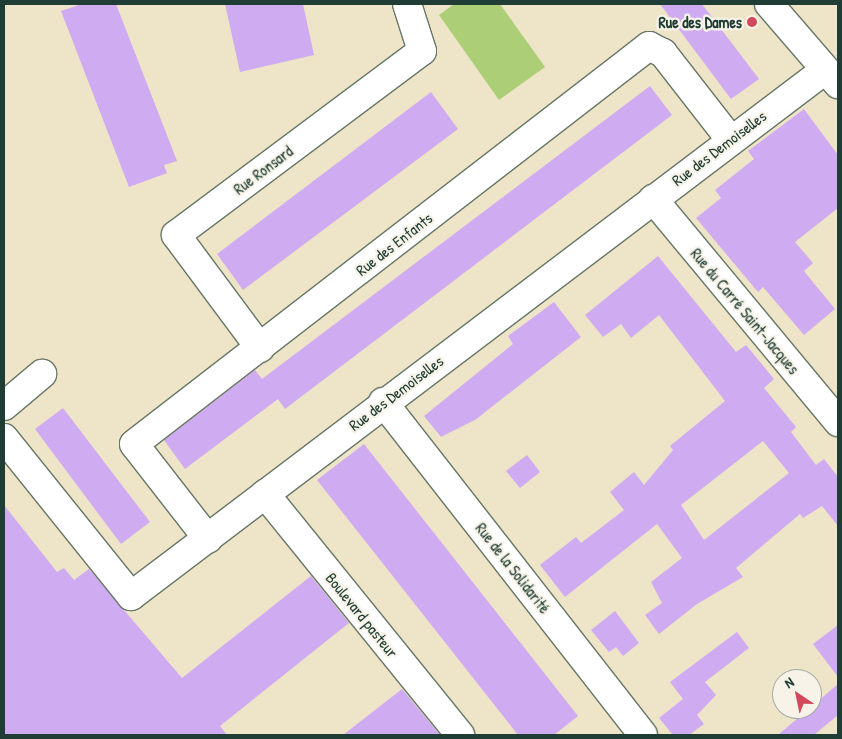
<!DOCTYPE html>
<meta charset="utf-8">
<style>
body{margin:0}
#map{position:relative;width:842px;height:739px;overflow:hidden;background:#eee4c7;font-family:"Patrick Hand",sans-serif}
div>[style]{position:absolute}
.green>*{inset:0;background:#acce76}
.building>*{inset:0;background:#cfabf2}
.roads{filter:drop-shadow(1px 0 #677767) drop-shadow(-1px 0 #677767) drop-shadow(0 1px #677767) drop-shadow(0 -1px #677767)}
.minor>*{height:28px;margin:-14px;padding:0 14px;transform-origin:14px;border-radius:14px;background:#fff}
.dots>*{width:14px;height:14px;translate:-50% -50%;box-sizing:border-box;border:2px solid #f7f3e8;border-radius:50%}
span{translate:-50% -50%;white-space:nowrap;text-align:center;line-height:1.15;-webkit-text-stroke:4.5px #f7f3e8;paint-order:stroke}
.poi-label{font-size:16px;color:#1f3d34;font-weight:700}
.right{translate:-100% -50%;text-align:right}
.street-label{font-size:16px;color:#1f3d34}
.frame{position:absolute;inset:0;border:5px solid #1f3d34;pointer-events:none}
.north{position:absolute;left:772px;top:669px;width:50px;height:50px;box-sizing:border-box;background:#f7f3e8;border:1px solid #a1aaa0;border-radius:50%;rotate:326deg;font-size:14px;font-weight:700;line-height:20px;text-align:center;color:#1f3d34}
.north::after{content:'';display:block;margin:auto;width:18px;height:22px;background:#d1495b;clip-path:polygon(50% 0,100% 100%,50% 72%,0 100%)}
</style>
<div id="map">
<div class="green">
<div style="clip-path:polygon(454px 4px,500px 4px,545px 67px,499px 100px,439px 15px)"></div>
</div>
<div class="building">
<div style="clip-path:polygon(82px 4px,116px 4px,177px 161px,164px 165px,167px 173px,129px 187px,61px 11px)"></div>
<div style="clip-path:polygon(225px 4px,303px 4px,314px 55px,240px 72px)"></div>
<div style="clip-path:polygon(660px 4px,702px 4px,759px 79px,731px 99px)"></div>
<div style="clip-path:polygon(650px 86px,672px 115px,285px 409px,278px 399px,185px 469px,164px 440px,255px 370px,262px 379px)"></div>
<div style="clip-path:polygon(431px 92px,458px 129px,243px 290px,217px 254px)"></div>
<div style="clip-path:polygon(804px 109px,838px 155px,838px 208px,795px 242px,813px 263px,804px 271px,835px 309px,804px 335px,763px 287px,758px 292px,696px 218px,721px 198px,715px 190px,754px 159px,748px 151px)"></div>
<div style="clip-path:polygon(evenodd,658px 256px,736px 352px,746px 345px,774px 379px,764px 388px,796px 427px,791px 432px,816px 465px,824px 459px,838px 477px,838px 526px,822px 506px,803px 518px,800px 514px,736px 568px,743px 577px,697px 604px,659px 634px,645px 615px,662px 603px,651px 582px,682px 558px,657px 524px,565px 597px,540px 565px,576px 537px,581px 543px,624px 510px,610px 492px,634px 472px,644px 485px,673px 450px,670px 446px,725px 401px,659px 315px,631px 338px,621px 324px,603px 337px,585px 315px,658px 256px,763px 441px,789px 473px,704px 540px,681px 505px,763px 441px)"></div>
<div style="clip-path:polygon(554px 302px,581px 337px,475px 420px,441px 437px,424px 416px,513px 344px,508px 336px)"></div>
<div style="clip-path:polygon(63px 408px,150px 522px,121px 544px,35px 429px)"></div>
<div style="clip-path:polygon(364px 444px,578px 716px,554px 735px,518px 735px,317px 480px)"></div>
<div style="clip-path:polygon(527px 455px,540px 472px,520px 488px,506px 471px)"></div>
<div style="clip-path:polygon(4px 505px,57px 572px,64px 568px,74px 580px,89px 569px,182px 678px,311px 576px,349px 623px,220px 726px,227px 735px,4px 735px)"></div>
<div style="clip-path:polygon(615px 611px,639px 643px,623px 656px,616px 647px,609px 652px,591px 630px)"></div>
<div style="clip-path:polygon(838px 625px,838px 677px,813px 644px)"></div>
<div style="clip-path:polygon(737px 632px,749px 648px,705px 682px,716px 695px,697px 715px,704px 724px,689px 735px,673px 735px,659px 718px,683px 699px,670px 682px)"></div>
<div style="clip-path:polygon(838px 684px,838px 715px,814px 735px,778px 735px)"></div>
<div style="clip-path:polygon(402px 689px,440px 735px,343px 735px)"></div>
</div>
<div class="roads">
<div class="minor">
<div style="left:769px;top:4px;width:106px;rotate:49.2deg"></div>
<div style="left:653px;top:199px;width:290px;rotate:50.3deg"></div>
<div style="left:260px;top:348px;width:141px;rotate:-126.6deg"></div>
<div style="left:176px;top:235px;width:307px;rotate:-36.8deg"></div>
<div style="left:422px;top:51px;width:49px;rotate:-107.7deg"></div>
<div style="left:383px;top:402px;width:422px;rotate:52deg"></div>
<div style="left:4px;top:406px;width:50px;rotate:-40.1deg"></div>
<div style="left:4px;top:438px;width:203px;rotate:51.2deg"></div>
<div style="left:131px;top:596px;width:871px;rotate:-37.16deg"></div>
<div style="left:265px;top:494px;width:310px;rotate:51deg"></div>
<div style="left:208px;top:539px;width:120px;rotate:-127.9deg"></div>
<div style="left:134px;top:444px;width:651px;rotate:-37.7deg"></div>
<div style="left:649px;top:46px;width:16px;rotate:27deg"></div>
<div style="left:663px;top:53px;width:109px;rotate:52.1deg"></div>
</div>
</div>
<div class="dots">
<div style="left:752px;top:22px;background:#d1495b"></div>
</div>
<div class="poi-label">
<span class="right" style="left:742px;top:22px">Rue des Dames</span>
</div>
<div class="street-label">
<span style="left:719px;top:148px;rotate:-37deg">Rue des Demoiselles</span>
<span style="left:263px;top:170px;rotate:-37deg">Rue Ronsard</span>
<span style="left:394px;top:244px;rotate:-38deg">Rue des Enfants</span>
<span style="left:745px;top:311px;rotate:50deg">Rue du Carré Saint-Jacques</span>
<span style="left:396px;top:393px;rotate:-37deg">Rue des Demoiselles</span>
<span style="left:513px;top:568px;rotate:52deg">Rue de la Solidarité</span>
<span style="left:362px;top:615px;rotate:51deg">Boulevard pasteur</span>
</div>
<div class="frame"></div>
<div class="north">N</div>
</div>
